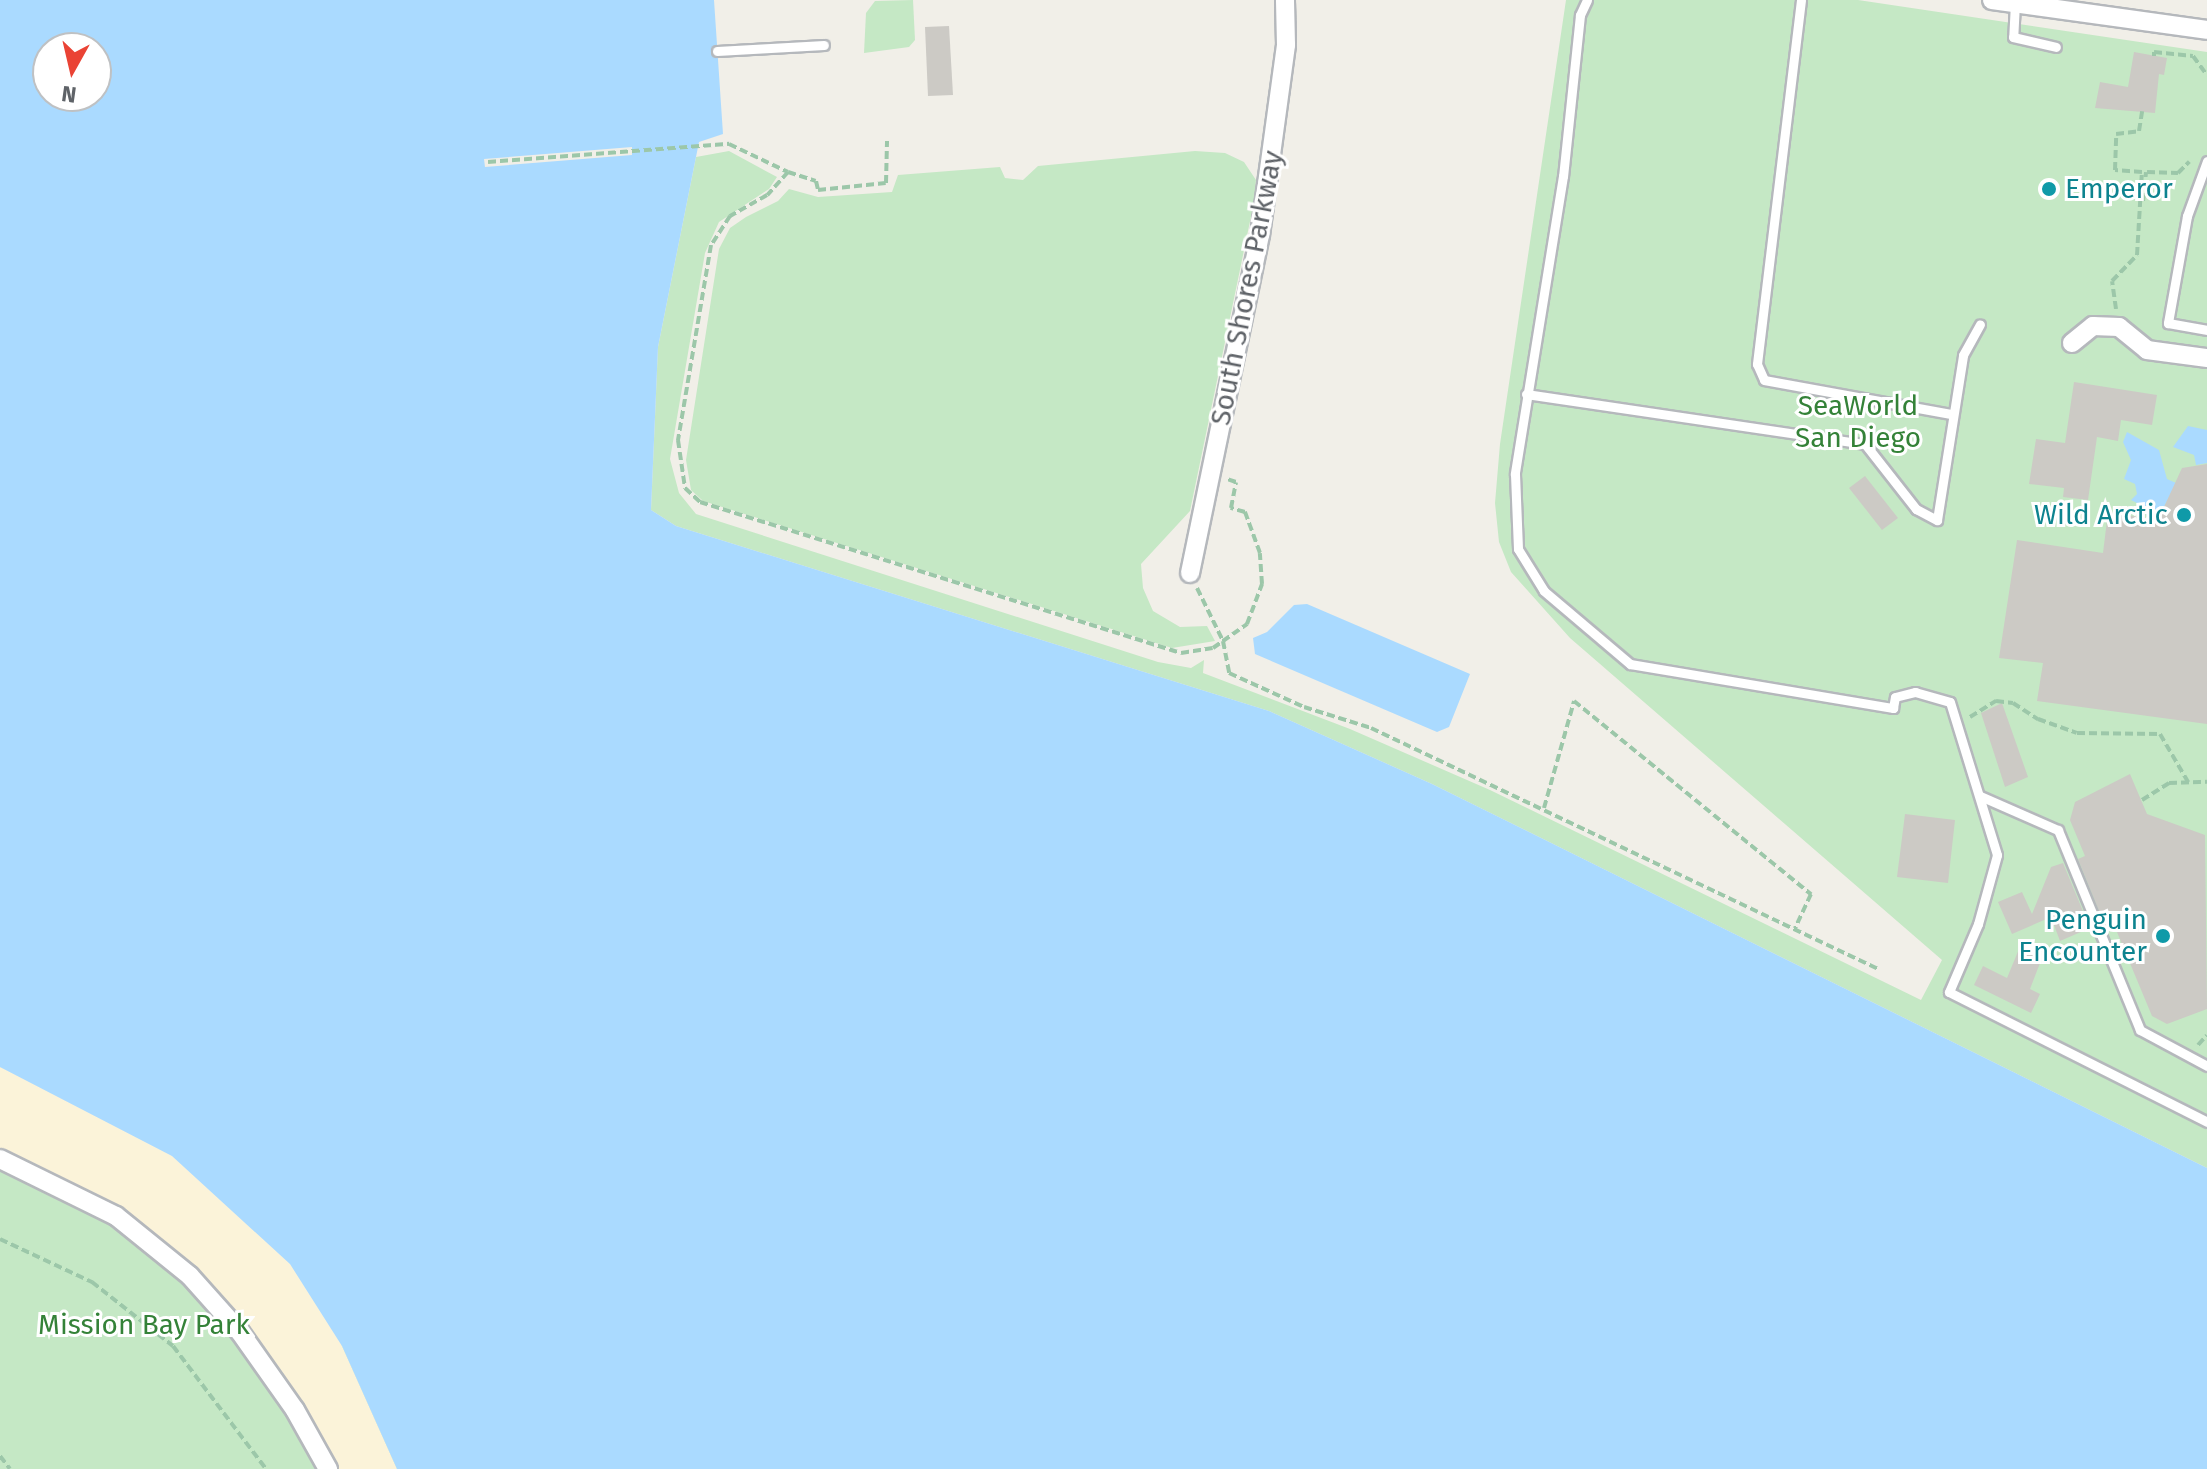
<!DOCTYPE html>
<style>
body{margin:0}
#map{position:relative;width:2207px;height:1469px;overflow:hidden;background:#f1efe8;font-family:"Fira Sans",sans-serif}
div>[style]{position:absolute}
.green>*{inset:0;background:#c5e8c5}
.sand>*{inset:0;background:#fbf3d9}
.water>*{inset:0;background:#aadaff}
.pier>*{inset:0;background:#f1efe8}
.building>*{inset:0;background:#cccac5}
.path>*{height:4px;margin-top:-2px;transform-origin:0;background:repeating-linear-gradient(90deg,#9cc7a9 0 8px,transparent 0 12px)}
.roads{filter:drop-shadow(2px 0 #b5b8bc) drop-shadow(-2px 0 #b5b8bc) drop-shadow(0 2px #b5b8bc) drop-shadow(0 -2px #b5b8bc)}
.lane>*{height:9px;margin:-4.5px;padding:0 4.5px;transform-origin:4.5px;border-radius:4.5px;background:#fff}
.street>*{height:18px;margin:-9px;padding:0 9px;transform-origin:9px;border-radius:9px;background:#fff}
.dots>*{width:22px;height:22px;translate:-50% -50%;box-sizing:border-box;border:4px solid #fff;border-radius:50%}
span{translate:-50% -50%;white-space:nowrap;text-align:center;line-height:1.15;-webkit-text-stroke:6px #fff;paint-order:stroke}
.culture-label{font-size:28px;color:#0d838f}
.left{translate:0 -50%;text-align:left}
.right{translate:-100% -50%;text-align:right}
.street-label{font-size:28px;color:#5f6368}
.park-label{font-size:28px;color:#348238}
.north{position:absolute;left:32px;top:32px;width:80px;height:80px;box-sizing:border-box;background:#fff;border:2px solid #bfc1c3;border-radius:50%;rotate:188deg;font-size:22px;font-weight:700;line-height:32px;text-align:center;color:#5f6368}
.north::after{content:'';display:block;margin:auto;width:28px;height:36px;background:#ea4335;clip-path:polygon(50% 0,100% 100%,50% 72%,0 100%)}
</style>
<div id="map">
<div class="green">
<div style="clip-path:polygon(913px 0,915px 40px,909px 47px,864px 53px,866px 13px,875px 1px)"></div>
<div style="clip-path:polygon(1566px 0,1858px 0,2207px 52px,2207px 1168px,1432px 784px,1269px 711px,676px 526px,651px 510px,658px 347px,696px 157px,729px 151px,777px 177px,769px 189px,719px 222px,705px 253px,670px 459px,679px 493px,696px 514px,1158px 662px,1191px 668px,1204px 660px,1203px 673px,1350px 729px,1490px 790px,1921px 1000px,1942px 960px,1570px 638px,1511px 572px,1499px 542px,1495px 503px,1500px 444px)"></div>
<div style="clip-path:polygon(1195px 151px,1225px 153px,1244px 162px,1256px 180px,1254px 202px,1190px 511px,1141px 564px,1143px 588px,1153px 611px,1180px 627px,1207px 626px,1215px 641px,1172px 648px,703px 501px,691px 490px,686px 460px,719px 249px,730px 228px,746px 217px,778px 201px,789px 189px,818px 197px,892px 192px,898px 175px,1000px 167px,1005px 178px,1023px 180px,1038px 166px)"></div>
<div style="clip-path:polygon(0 1067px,342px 1346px,397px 1469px,0 1469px)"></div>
</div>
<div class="sand">
<div style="clip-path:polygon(0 1067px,172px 1156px,290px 1264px,342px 1346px,397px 1469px,338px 1469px,271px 1360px,207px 1284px,128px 1216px,0 1155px)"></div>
</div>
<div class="water">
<div style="clip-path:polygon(evenodd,0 0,714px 0,723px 134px,699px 142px,658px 347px,651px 510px,676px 526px,1269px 711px,1432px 784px,2207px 1168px,2207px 1469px,397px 1469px,342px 1346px,290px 1264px,172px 1156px,0 1067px,0 0,48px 48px,96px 48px,96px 96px,48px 96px,48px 48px)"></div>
<div style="clip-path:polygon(2188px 426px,2207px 430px,2207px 463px,2196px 465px,2194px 455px,2173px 447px)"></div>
<div style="clip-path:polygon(2127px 432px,2159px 450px,2167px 479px,2176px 483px,2158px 519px,2147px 518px,2145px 507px,2131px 500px,2137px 494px,2135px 484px,2124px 479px,2131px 460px,2123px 442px)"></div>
<div style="clip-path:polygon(1307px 604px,1470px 674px,1449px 727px,1437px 732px,1255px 654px,1253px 638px,1267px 632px,1294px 605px)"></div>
</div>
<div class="pier">
<div style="clip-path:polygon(632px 147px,632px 155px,485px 167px,484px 159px)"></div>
</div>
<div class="building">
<div style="clip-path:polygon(949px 26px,953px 95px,928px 96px,925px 27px)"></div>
<div style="clip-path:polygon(2134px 52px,2167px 58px,2164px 75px,2159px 74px,2155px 113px,2095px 108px,2100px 82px,2128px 87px)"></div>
<div style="clip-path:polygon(2074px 382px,2157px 395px,2152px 425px,2121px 420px,2118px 441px,2097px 437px,2088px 500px,2063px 497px,2064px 488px,2029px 484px,2036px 439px,2065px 443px)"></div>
<div style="clip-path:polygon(2207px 464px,2207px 724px,2037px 701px,2043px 663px,1999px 658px,2017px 540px,2103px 553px,2108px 512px,2158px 520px,2182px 468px)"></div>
<div style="clip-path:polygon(1865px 476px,1898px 518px,1882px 530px,1849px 488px)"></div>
<div style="clip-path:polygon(2002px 703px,2028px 777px,2005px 787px,1981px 713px)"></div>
<div style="clip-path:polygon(2130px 774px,2147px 814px,2205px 835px,2207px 1009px,2167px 1024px,2152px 1016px,2112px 920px,2104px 923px,2078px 859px,2085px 856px,2070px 820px,2075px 802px)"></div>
<div style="clip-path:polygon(1905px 814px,1955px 820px,1948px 883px,1897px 877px)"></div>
<div style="clip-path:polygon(2063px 863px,2090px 928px,2060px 941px,2051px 917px,2012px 934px,1998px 902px,2022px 892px,2032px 914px,2051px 867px)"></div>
<div style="clip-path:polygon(2019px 949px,2042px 958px,2030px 989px,2040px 994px,2031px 1013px,1974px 985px,1983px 966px,2007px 978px)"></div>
</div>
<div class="path">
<div style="left:2154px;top:56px;width:4px;rotate:-90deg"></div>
<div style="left:2154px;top:52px;width:39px;rotate:6deg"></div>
<div style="left:2193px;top:56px;width:24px;rotate:54deg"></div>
<div style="left:488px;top:162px;width:242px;rotate:-4.3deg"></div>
<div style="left:729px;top:144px;width:65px;rotate:25.4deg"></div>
<div style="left:788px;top:172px;width:31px;rotate:132deg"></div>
<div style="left:767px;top:195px;width:43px;rotate:150.4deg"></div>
<div style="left:730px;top:216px;width:35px;rotate:123deg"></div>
<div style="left:711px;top:245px;width:198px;rotate:99.6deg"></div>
<div style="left:678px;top:440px;width:49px;rotate:81.7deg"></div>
<div style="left:685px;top:488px;width:21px;rotate:43deg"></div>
<div style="left:700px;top:502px;width:504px;rotate:17.43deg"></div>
<div style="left:1181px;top:653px;width:32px;rotate:-9deg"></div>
<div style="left:1213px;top:648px;width:42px;rotate:-35.2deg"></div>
<div style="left:1247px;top:624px;width:43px;rotate:-69.4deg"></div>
<div style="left:1262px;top:584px;width:31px;rotate:-94deg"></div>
<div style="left:1260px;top:553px;width:44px;rotate:-110.1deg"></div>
<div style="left:1245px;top:512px;width:15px;rotate:-164deg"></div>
<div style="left:1231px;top:508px;width:26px;rotate:-79deg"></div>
<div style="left:1236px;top:482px;width:9px;rotate:-162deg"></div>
<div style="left:788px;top:172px;width:29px;rotate:18deg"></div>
<div style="left:816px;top:181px;width:9px;rotate:77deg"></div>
<div style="left:818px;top:190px;width:68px;rotate:-5.9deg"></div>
<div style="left:886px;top:183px;width:42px;rotate:-88.6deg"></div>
<div style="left:2147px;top:172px;width:31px;rotate:2deg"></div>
<div style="left:2178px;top:173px;width:16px;rotate:-45deg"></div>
<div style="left:2143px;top:201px;width:29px;rotate:-84deg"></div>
<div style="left:2116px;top:309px;width:28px;rotate:-98deg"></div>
<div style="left:2112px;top:281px;width:36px;rotate:-46deg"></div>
<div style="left:2137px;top:255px;width:83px;rotate:-86.6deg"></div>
<div style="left:2142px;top:172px;width:27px;rotate:-176deg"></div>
<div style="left:2115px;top:170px;width:36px;rotate:-88deg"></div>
<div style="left:2116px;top:134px;width:23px;rotate:-7deg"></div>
<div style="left:2139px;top:131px;width:20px;rotate:-81deg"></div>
<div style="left:1197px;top:588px;width:59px;rotate:63.9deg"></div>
<div style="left:1223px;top:641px;width:33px;rotate:79deg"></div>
<div style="left:1229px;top:673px;width:82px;rotate:24.4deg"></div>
<div style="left:1304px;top:707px;width:70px;rotate:17.4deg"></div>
<div style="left:1371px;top:728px;width:561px;rotate:25.42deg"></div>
<div style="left:1970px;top:717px;width:31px;rotate:-32deg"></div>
<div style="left:1996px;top:701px;width:17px;rotate:7deg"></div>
<div style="left:2013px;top:703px;width:30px;rotate:33deg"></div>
<div style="left:2038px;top:719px;width:41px;rotate:19.7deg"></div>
<div style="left:2077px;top:733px;width:83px;rotate:0.7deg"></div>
<div style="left:2160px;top:734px;width:56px;rotate:59.7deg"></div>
<div style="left:2142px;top:800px;width:32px;rotate:-32deg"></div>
<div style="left:2169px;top:783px;width:38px;rotate:-2deg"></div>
<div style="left:1544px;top:808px;width:111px;rotate:-74.3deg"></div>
<div style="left:1574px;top:701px;width:306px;rotate:39.2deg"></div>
<div style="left:1811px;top:894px;width:38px;rotate:115deg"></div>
<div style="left:2198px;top:1045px;width:13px;rotate:-48deg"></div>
<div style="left:0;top:1239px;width:102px;rotate:25.1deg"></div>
<div style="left:92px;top:1282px;width:103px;rotate:38.3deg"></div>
<div style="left:173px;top:1346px;width:154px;rotate:52.9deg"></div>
<div style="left:0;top:1456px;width:16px;rotate:52deg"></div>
</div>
<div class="roads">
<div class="lane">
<div style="left:1587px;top:0;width:17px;rotate:115deg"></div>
<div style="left:1580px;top:15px;width:162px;rotate:96deg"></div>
<div style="left:1563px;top:176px;width:302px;rotate:99.2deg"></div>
<div style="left:1515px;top:474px;width:75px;rotate:87.7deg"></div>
<div style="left:1518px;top:549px;width:49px;rotate:58.2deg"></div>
<div style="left:1544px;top:591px;width:113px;rotate:40.3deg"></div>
<div style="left:1630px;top:664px;width:267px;rotate:9.5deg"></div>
<div style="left:1893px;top:708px;width:11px;rotate:-80deg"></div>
<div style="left:1895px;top:697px;width:21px;rotate:-14deg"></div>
<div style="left:1915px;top:692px;width:36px;rotate:16deg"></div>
<div style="left:1950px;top:702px;width:160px;rotate:72.9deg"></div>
<div style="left:1997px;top:855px;width:72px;rotate:105.4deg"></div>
<div style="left:1978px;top:924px;width:74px;rotate:113.1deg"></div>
<div style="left:1949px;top:992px;width:289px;rotate:26.7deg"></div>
<div style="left:1801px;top:0;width:367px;rotate:96.9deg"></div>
<div style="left:1757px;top:364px;width:17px;rotate:66deg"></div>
<div style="left:1764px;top:380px;width:190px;rotate:10.3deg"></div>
<div style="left:2015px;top:3px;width:34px;rotate:93deg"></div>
<div style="left:2013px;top:37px;width:44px;rotate:13.1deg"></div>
<div style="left:717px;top:51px;width:107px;rotate:-3.2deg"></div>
<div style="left:2207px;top:161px;width:59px;rotate:110deg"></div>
<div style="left:2187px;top:216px;width:109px;rotate:100.1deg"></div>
<div style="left:2168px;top:323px;width:40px;rotate:10deg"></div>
<div style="left:1526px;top:394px;width:343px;rotate:8.4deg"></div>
<div style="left:1865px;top:444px;width:83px;rotate:51.9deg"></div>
<div style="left:1916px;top:509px;width:24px;rotate:28deg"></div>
<div style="left:1937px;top:520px;width:167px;rotate:-81deg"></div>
<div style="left:1963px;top:355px;width:35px;rotate:-61deg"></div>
<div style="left:1980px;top:796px;width:85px;rotate:23.6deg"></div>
<div style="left:2058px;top:830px;width:216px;rotate:67.7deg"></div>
<div style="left:2140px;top:1030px;width:76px;rotate:28.2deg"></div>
</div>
<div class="street">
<div style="left:1992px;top:0;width:217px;rotate:7.9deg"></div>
<div style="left:2072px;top:343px;width:27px;rotate:-39deg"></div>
<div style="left:2093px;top:326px;width:26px;rotate:2deg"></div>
<div style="left:2119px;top:327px;width:36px;rotate:39deg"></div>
<div style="left:2147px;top:350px;width:61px;rotate:7.6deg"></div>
<div style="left:1190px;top:573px;width:345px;rotate:-78.3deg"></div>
<div style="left:1260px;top:235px;width:192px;rotate:-82.2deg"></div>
<div style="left:1286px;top:45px;width:45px;rotate:-91.3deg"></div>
<div style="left:0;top:1159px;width:129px;rotate:26.2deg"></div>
<div style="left:116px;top:1216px;width:95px;rotate:39deg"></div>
<div style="left:190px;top:1276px;width:75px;rotate:48.2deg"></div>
<div style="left:240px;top:1332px;width:95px;rotate:54.8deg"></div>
<div style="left:295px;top:1410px;width:68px;rotate:60.8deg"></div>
</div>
</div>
<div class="dots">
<div style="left:2049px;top:189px;background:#0f9aa8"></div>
<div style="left:2184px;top:515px;background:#0f9aa8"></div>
<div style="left:2163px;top:936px;background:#0f9aa8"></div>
</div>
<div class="culture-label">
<span class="left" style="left:2065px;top:189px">Emperor</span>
<span class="right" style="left:2168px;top:515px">Wild Arctic</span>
<span class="right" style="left:2147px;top:936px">Penguin<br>Encounter</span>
</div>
<div class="street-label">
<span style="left:1247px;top:288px;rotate:-79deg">South Shores Parkway</span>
</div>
<div class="park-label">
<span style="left:1858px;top:422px">SeaWorld<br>San Diego</span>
<span style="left:144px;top:1325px">Mission Bay Park</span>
</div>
<div class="north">N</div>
</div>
